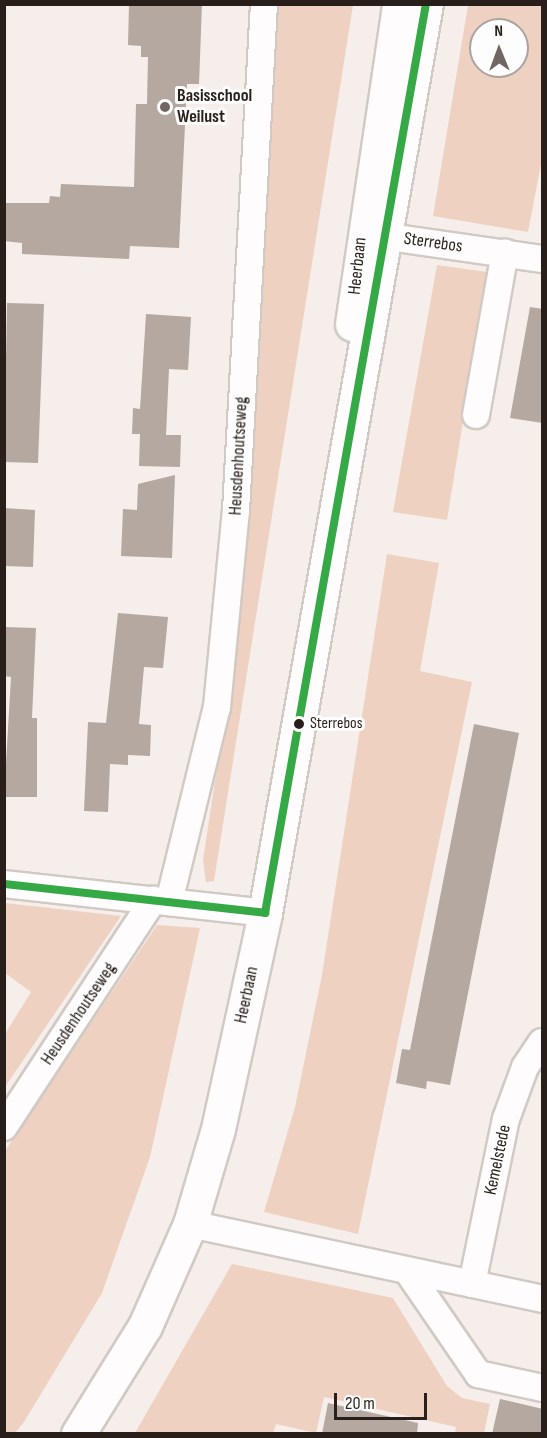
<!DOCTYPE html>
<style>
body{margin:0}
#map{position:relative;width:547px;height:1438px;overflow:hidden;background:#f6eeea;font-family:"Sofia Sans Condensed",sans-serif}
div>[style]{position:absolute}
.green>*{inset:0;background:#eed1c0}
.building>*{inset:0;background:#b4a8a0}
.roads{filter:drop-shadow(2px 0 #d1c9c4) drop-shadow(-2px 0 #d1c9c4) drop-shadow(0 2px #d1c9c4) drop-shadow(0 -2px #d1c9c4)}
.minor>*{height:26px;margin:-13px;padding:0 13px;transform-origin:13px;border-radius:13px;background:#fefcfc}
.tertiary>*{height:33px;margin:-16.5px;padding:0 16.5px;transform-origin:16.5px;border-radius:16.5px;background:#fefcfc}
.bus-1>*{height:8px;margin:-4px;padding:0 4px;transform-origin:4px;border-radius:4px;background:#34a945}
.dots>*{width:16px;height:16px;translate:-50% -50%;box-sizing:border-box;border:3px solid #fdfdfd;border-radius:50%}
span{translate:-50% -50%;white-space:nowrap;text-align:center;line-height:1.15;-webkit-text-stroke:6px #fdfdfd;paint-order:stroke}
.bus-label{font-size:16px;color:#281f1a}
.left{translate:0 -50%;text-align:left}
.poi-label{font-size:18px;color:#281f1a;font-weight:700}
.street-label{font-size:18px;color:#281f1a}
.frame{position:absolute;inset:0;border:6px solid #281f1a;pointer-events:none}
.north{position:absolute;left:469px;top:18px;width:60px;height:60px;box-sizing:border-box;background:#fdfdfd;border:2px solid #a8a4a2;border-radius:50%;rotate:359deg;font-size:16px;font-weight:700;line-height:24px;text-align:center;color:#281f1a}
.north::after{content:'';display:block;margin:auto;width:21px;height:27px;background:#706763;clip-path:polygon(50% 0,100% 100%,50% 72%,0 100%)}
.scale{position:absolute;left:334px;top:1393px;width:93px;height:27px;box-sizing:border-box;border:3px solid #281f1a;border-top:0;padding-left:8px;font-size:18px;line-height:21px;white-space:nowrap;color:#281f1a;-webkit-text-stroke:4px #fdfdfd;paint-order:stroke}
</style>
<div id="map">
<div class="green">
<div style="clip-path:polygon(272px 5px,353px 5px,214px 881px,206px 882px,203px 860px,234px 656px)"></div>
<div style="clip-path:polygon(evenodd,468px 5px,542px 5px,542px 159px,528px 232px,433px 216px,468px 5px,481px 30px,517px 30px,517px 66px,481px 66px,481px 30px)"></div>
<div style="clip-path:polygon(437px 265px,487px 272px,447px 520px,393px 512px)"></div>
<div style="clip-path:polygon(387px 554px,439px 563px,420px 671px,472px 682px,358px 1234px,264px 1212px,295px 1107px,322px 975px)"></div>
<div style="clip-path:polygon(5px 903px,121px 916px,5px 1087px,5px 1034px,31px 992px,5px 973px)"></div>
<div style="clip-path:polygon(157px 925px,200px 928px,150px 1157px,102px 1293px,24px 1422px,15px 1433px,5px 1433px,5px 1151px)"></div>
<div style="clip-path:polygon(232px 1264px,393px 1298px,447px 1386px,462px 1398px,490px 1404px,484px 1433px,455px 1433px,456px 1427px,324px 1397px,316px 1433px,276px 1424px,273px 1433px,135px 1433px)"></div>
</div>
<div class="building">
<div style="clip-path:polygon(129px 4px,202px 4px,199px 84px,187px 84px,179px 248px,130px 246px,129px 259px,22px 254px,22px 243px,4px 241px,4px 203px,49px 203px,50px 196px,60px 197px,61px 184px,134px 187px,136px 104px,147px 104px,148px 57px,141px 57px,141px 46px,128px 45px)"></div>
<div style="clip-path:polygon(7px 303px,44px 304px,38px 463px,4px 462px)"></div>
<div style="clip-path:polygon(530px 307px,543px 309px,543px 423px,510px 418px)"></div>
<div style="clip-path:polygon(146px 314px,191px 317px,188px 370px,169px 369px,166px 435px,181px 435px,180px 467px,139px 466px,140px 434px,132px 434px,133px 408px,140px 409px)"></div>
<div style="clip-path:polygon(175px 475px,172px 558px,121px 556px,123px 509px,137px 510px,138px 484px)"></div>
<div style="clip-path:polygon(4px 508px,35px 510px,33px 567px,4px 566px)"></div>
<div style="clip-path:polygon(118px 613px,168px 617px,163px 668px,144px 667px,139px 724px,151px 725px,150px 756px,128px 755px,128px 765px,110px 764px,108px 812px,84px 811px,88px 722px,106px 723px)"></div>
<div style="clip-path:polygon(4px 627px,36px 628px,32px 718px,37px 718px,37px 797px,4px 797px,11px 677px,4px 676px)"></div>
<div style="clip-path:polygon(474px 724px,519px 733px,450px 1085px,427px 1081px,426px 1089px,396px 1083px,402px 1049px,410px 1050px)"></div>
<div style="clip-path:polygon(500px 1399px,543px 1409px,543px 1434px,492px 1434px)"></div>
<div style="clip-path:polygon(328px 1403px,418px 1423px,417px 1434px,322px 1434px)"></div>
</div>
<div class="roads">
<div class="minor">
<div style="left:368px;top:234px;width:176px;rotate:8.2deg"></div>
<div style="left:476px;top:415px;width:165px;rotate:-79.9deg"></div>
<div style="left:4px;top:884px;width:263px;rotate:6.3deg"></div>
<div style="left:169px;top:902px;width:201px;rotate:-76.2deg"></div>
<div style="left:217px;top:707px;width:197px;rotate:-84.5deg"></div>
<div style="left:236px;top:511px;width:508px;rotate:-86.84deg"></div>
<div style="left:4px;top:1127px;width:272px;rotate:-56.7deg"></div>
<div style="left:190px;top:1224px;width:360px;rotate:12deg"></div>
<div style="left:408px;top:1272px;width:124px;rotate:55.5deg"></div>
<div style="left:478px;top:1374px;width:66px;rotate:12.3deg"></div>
<div style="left:472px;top:1284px;width:168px;rotate:-78.4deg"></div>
<div style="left:506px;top:1119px;width:55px;rotate:-69.9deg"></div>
<div style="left:525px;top:1067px;width:30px;rotate:-56deg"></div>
</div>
<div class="tertiary">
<div style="left:352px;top:324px;width:323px;rotate:-81.6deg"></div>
<div style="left:78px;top:1434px;width:127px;rotate:-58.2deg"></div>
<div style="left:145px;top:1326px;width:111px;rotate:-66.2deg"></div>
<div style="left:190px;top:1224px;width:99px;rotate:-73.6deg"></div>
<div style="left:218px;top:1129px;width:221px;rotate:-77.7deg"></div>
<div style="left:265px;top:913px;width:923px;rotate:-79.96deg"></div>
</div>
</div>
<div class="bus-1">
<div style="left:4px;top:884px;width:263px;rotate:6.3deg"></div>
<div style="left:265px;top:913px;width:923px;rotate:-79.96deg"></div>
</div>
<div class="dots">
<div style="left:165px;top:107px;background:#706763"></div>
<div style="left:299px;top:724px;background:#281f1a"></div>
</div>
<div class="bus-label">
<span class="left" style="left:310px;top:724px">Sterrebos</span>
</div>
<div class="poi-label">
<span class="left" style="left:177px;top:107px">Basisschool<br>Weilust</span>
</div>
<div class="street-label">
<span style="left:433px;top:243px;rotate:8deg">Sterrebos</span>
<span style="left:358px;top:266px;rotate:-84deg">Heerbaan</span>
<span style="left:239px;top:456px;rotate:-87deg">Heusdenhoutseweg</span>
<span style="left:247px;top:995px;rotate:-78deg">Heerbaan</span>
<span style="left:79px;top:1014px;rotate:-56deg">Heusdenhoutseweg</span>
<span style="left:498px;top:1160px;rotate:-78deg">Kemelstede</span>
</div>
<div class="frame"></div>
<div class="north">N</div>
<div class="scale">20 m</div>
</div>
